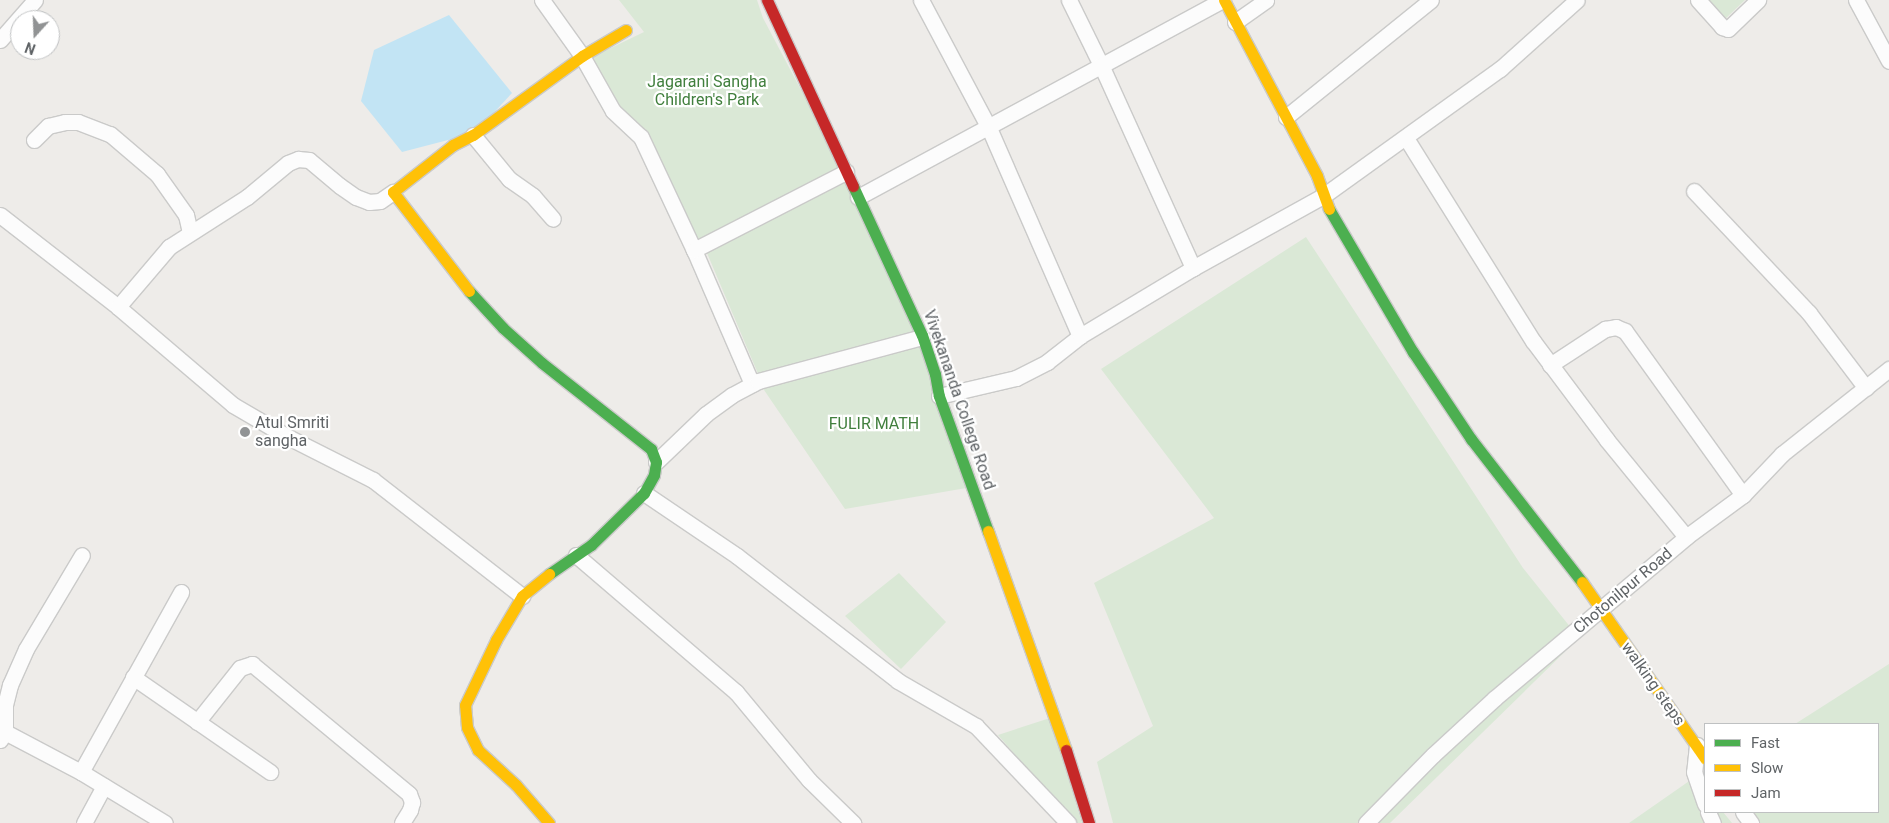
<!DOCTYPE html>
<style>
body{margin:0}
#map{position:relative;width:1889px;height:823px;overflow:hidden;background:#eeece9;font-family:Roboto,sans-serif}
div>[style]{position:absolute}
.green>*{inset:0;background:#dae8d6}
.water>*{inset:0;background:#c2e4f4}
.roads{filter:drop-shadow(1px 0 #cacac9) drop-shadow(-1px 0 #cacac9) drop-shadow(0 1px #cacac9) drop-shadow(0 -1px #cacac9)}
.street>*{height:15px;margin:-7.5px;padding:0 7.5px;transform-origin:7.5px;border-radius:7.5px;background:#fcfcfc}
.fast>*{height:11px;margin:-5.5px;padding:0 5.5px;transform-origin:5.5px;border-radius:5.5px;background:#4caf50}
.slow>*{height:11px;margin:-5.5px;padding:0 5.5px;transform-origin:5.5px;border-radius:5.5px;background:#ffc107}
.jam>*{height:11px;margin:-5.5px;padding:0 5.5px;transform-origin:5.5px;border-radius:5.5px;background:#c62828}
.dots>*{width:14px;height:14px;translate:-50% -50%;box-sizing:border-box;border:2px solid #fff;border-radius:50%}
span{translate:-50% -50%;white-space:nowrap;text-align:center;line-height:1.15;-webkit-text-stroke:4.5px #fff;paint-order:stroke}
.park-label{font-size:16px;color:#417f3d}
.street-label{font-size:16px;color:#5f6366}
.poi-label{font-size:16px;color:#5f6366}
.left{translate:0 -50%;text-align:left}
.legend{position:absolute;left:1704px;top:723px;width:175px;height:90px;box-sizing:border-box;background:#fff;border:1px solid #bfc1c2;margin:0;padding:6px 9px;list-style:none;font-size:15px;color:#5f6366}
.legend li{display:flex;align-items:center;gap:10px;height:25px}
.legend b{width:25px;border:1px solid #bfc1c2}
.north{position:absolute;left:10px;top:10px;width:50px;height:50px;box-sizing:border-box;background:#fff;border:1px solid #bfc1c2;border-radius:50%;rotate:200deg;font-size:14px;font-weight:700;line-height:20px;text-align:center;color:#5f6366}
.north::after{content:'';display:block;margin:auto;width:18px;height:22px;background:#919394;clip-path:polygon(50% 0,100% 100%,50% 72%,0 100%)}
</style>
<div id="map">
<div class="green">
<div style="clip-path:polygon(619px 0,757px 0,763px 18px,849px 181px,922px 337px,972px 487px,845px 509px,758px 381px,759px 376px,707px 253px,590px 58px,644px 32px)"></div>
<div style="clip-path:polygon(1708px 0,1745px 0,1725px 19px)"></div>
<div style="clip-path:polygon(1306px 237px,1523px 568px,1579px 638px,1390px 823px,1113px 823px,1097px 762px,1153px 726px,1094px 583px,1214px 518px,1101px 369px)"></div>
<div style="clip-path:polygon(899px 573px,946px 622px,901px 669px,845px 616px)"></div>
<div style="clip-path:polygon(1889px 664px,1889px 823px,1753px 823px,1745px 812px,1878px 812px,1878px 724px,1795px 724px)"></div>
<div style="clip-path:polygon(1050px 718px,1082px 823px,1076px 823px,1059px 806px,998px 735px)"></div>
<div style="clip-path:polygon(1695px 777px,1705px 812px,1723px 812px,1732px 823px,1629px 823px)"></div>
</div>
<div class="water">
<div style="clip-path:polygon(449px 15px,512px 93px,475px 133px,402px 152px,361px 101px,374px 50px)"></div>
</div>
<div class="roads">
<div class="street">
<div style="left:542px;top:0;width:69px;rotate:54.5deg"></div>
<div style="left:582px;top:56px;width:63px;rotate:60.6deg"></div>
<div style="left:613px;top:111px;width:38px;rotate:43deg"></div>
<div style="left:641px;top:137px;width:125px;rotate:64.9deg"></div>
<div style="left:694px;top:250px;width:146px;rotate:66.6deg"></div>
<div style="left:921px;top:0;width:145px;rotate:62deg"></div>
<div style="left:989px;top:128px;width:227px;rotate:66.4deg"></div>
<div style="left:1069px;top:0;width:72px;rotate:63.8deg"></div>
<div style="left:1101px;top:65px;width:223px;rotate:65.6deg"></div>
<div style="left:1698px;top:0;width:36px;rotate:48deg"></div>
<div style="left:1722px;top:27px;width:6px;rotate:18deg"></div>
<div style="left:1728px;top:29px;width:42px;rotate:-44deg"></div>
<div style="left:1856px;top:0;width:69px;rotate:61.6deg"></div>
<div style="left:1235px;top:22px;width:38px;rotate:-35deg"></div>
<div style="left:0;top:40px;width:53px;rotate:-48.8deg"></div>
<div style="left:1286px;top:117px;width:186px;rotate:-38.9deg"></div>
<div style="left:473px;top:135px;width:57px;rotate:50.7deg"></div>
<div style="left:509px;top:179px;width:29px;rotate:35deg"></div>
<div style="left:533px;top:196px;width:30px;rotate:49deg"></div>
<div style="left:1406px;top:138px;width:239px;rotate:58deg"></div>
<div style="left:1533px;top:341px;width:124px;rotate:53.2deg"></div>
<div style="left:1607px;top:440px;width:125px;rotate:50.8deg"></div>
<div style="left:34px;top:140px;width:20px;rotate:-45deg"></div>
<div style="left:48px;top:126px;width:17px;rotate:-13deg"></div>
<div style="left:65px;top:122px;width:13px"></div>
<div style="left:78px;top:122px;width:34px;rotate:21deg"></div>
<div style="left:110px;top:134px;width:62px;rotate:40.4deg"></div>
<div style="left:157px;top:174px;width:50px;rotate:54.7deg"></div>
<div style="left:186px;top:215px;width:18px;rotate:77deg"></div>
<div style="left:1694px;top:191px;width:168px;rotate:46.7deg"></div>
<div style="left:1809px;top:313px;width:94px;rotate:52.8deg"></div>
<div style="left:858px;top:197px;width:415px;rotate:-28.4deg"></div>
<div style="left:0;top:215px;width:150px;rotate:37.9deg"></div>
<div style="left:118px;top:307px;width:151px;rotate:40.4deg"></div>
<div style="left:233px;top:405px;width:64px;rotate:30.2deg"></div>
<div style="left:288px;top:437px;width:95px;rotate:26.8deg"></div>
<div style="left:373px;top:480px;width:189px;rotate:37.9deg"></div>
<div style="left:694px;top:250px;width:171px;rotate:-27.2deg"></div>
<div style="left:118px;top:307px;width:79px;rotate:-49.6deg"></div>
<div style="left:169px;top:247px;width:93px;rotate:-32.7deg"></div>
<div style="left:247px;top:197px;width:53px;rotate:-39.7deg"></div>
<div style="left:288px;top:163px;width:11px;rotate:-22deg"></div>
<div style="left:298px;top:159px;width:11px;rotate:5deg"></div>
<div style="left:309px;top:160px;width:40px;rotate:40deg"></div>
<div style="left:340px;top:186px;width:19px;rotate:35deg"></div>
<div style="left:356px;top:197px;width:14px;rotate:21deg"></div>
<div style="left:369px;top:202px;width:11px;rotate:-5deg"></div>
<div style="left:380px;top:201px;width:16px;rotate:-35deg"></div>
<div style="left:1550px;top:365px;width:66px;rotate:-33.2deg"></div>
<div style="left:1605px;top:329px;width:11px;rotate:-10deg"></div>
<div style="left:1616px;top:327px;width:10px;rotate:24deg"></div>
<div style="left:1625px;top:331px;width:202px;rotate:54.3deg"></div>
<div style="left:939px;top:396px;width:79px;rotate:-13.2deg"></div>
<div style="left:1016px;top:378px;width:35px;rotate:-27deg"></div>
<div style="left:1047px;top:362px;width:42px;rotate:-38.2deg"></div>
<div style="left:1080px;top:336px;width:132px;rotate:-31deg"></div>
<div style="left:1193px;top:268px;width:149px;rotate:-29deg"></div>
<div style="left:1323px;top:196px;width:218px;rotate:-35.7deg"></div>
<div style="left:1500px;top:69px;width:103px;rotate:-41.9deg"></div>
<div style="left:656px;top:462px;width:69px;rotate:-43.8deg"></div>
<div style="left:706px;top:414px;width:32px;rotate:-36deg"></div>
<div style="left:732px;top:395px;width:30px;rotate:-28deg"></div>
<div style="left:758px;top:381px;width:170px;rotate:-15deg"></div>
<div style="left:644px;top:493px;width:112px;rotate:34.1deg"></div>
<div style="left:737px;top:556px;width:204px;rotate:37.8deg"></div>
<div style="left:898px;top:681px;width:90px;rotate:30deg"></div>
<div style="left:976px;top:726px;width:134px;rotate:46.5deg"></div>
<div style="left:576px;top:555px;width:211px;rotate:40.6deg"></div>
<div style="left:736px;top:692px;width:114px;rotate:50.3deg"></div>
<div style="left:809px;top:780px;width:62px;rotate:44.3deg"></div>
<div style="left:133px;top:677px;width:167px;rotate:34.7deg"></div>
<div style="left:197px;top:722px;width:69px;rotate:-51.5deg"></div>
<div style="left:240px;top:668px;width:13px;rotate:-18deg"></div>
<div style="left:252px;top:664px;width:204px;rotate:39.6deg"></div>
<div style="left:409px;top:794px;width:9px;rotate:69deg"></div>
<div style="left:412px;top:802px;width:8px;rotate:104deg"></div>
<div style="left:410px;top:810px;width:15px;rotate:122deg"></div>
<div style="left:5px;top:732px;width:27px;rotate:-90deg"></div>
<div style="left:5px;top:705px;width:21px;rotate:-76deg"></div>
<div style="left:10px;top:685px;width:39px;rotate:-66deg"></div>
<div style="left:26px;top:649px;width:109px;rotate:-59.2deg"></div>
<div style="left:0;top:740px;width:9px;rotate:-58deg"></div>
<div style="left:5px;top:732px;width:86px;rotate:27.8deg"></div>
<div style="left:81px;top:772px;width:98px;rotate:31.3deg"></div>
<div style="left:1697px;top:745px;width:27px;rotate:96deg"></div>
<div style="left:1694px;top:772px;width:34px;rotate:71deg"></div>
<div style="left:81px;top:772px;width:206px;rotate:-60.9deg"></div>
<div style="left:1708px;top:812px;width:12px;rotate:66deg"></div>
<div style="left:1743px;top:812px;width:14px;rotate:54deg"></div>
<div style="left:84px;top:823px;width:42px;rotate:-61.6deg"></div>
<div style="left:1366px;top:823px;width:95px;rotate:-45.4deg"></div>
<div style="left:1433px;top:755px;width:84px;rotate:-42.6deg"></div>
<div style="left:1495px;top:698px;width:250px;rotate:-40.1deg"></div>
<div style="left:1686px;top:537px;width:71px;rotate:-36.4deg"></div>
<div style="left:1743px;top:495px;width:57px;rotate:-46.4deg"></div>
<div style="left:1782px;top:454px;width:137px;rotate:-38.5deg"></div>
</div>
<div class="fast">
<div style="left:853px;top:186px;width:164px;rotate:65.2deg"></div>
<div style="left:922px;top:335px;width:41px;rotate:71.6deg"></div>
<div style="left:935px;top:374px;width:22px;rotate:80deg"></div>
<div style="left:939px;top:396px;width:144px;rotate:70.1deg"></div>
<div style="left:1329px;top:209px;width:166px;rotate:59.6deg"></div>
<div style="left:1413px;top:352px;width:105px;rotate:56.3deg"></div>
<div style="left:1471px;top:439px;width:181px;rotate:52.2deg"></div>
<div style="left:469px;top:291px;width:50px;rotate:47.4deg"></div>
<div style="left:503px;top:328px;width:52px;rotate:41.9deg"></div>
<div style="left:542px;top:363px;width:139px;rotate:38.3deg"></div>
<div style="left:651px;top:449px;width:14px;rotate:69deg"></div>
<div style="left:656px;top:462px;width:13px;rotate:99deg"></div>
<div style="left:654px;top:475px;width:21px;rotate:119deg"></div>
<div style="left:644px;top:493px;width:74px;rotate:135.5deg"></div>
<div style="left:591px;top:545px;width:51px;rotate:145.4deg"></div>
</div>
<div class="slow">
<div style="left:1224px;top:0;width:199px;rotate:62.1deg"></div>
<div style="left:1317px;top:176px;width:35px;rotate:70deg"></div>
<div style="left:469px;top:291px;width:125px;rotate:-127.5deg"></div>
<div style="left:393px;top:192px;width:76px;rotate:-38.1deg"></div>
<div style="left:453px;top:145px;width:22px;rotate:-27deg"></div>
<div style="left:473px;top:135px;width:135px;rotate:-35.9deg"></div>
<div style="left:582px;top:56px;width:51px;rotate:-30.6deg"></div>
<div style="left:988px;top:531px;width:232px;rotate:70.4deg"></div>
<div style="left:1582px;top:582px;width:215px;rotate:55.1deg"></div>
<div style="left:549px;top:823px;width:50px;rotate:-131deg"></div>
<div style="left:516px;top:785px;width:52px;rotate:-137.4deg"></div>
<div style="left:478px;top:750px;width:25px;rotate:-116deg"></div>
<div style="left:467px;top:727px;width:22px;rotate:-95deg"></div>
<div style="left:465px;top:705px;width:72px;rotate:-64.5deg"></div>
<div style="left:496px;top:640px;width:51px;rotate:-59.4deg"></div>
<div style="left:522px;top:596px;width:35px;rotate:-39deg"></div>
</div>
<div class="jam">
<div style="left:767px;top:0;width:205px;rotate:65.2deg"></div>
<div style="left:1066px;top:750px;width:77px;rotate:72.5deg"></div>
</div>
</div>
<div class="dots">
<div style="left:245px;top:432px;background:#919394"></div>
</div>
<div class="park-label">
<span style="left:707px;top:91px">Jagarani Sangha<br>Children's Park</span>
<span style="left:874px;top:424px">FULIR MATH</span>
</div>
<div class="street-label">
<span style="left:959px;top:400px;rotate:71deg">Vivekananda College Road</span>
<span style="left:1623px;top:591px;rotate:-40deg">Chotonilpur Road</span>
<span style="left:1653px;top:684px;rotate:55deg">walking steps</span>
</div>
<div class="poi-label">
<span class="left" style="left:255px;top:432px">Atul Smriti<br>sangha</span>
</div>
<ul class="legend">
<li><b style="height:6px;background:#4caf50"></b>Fast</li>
<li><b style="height:6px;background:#ffc107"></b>Slow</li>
<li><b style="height:6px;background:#c62828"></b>Jam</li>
</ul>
<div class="north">N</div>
</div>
